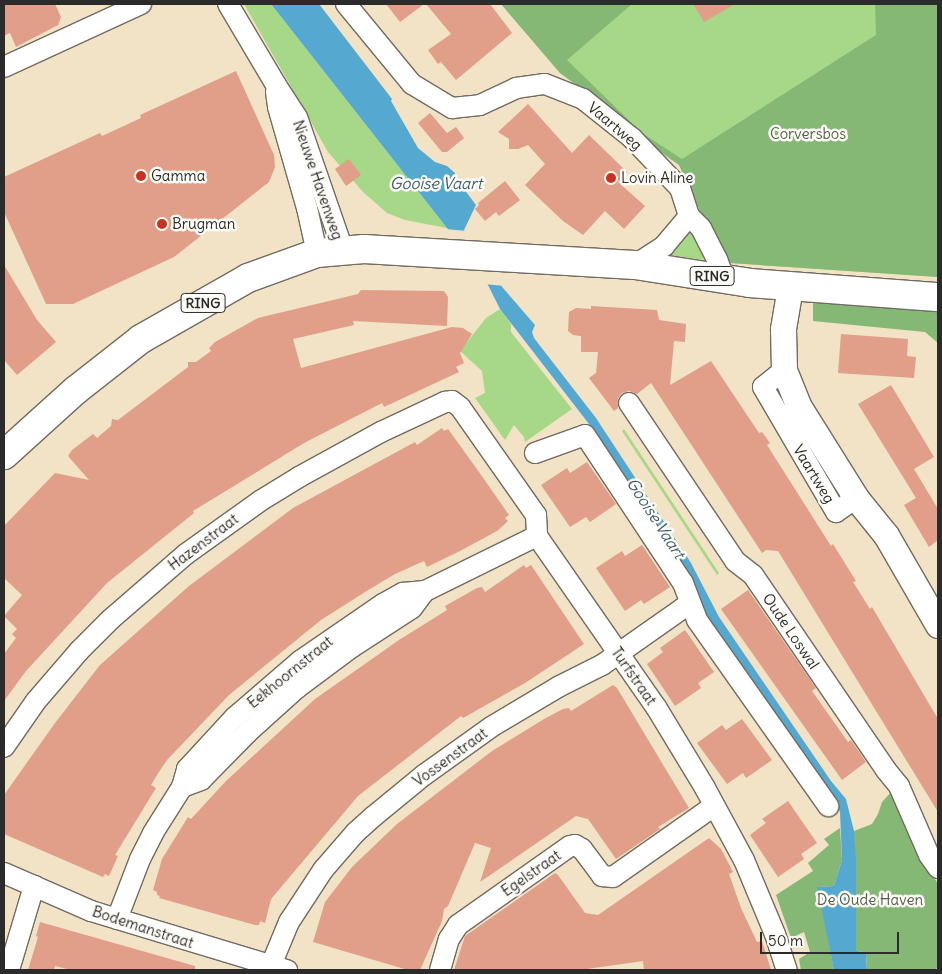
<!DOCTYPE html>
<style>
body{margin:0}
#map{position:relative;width:942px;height:974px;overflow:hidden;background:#f2e2c6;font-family:Delius,sans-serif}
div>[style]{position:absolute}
.green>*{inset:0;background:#a7d887}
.forest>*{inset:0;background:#85b874}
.water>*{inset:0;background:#55a9d0}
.pier>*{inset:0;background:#f2e2c6}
.building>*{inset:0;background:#e19e88}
.roads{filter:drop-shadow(1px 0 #716b61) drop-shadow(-1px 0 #716b61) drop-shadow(0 1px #716b61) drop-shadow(0 -1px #716b61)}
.minor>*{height:20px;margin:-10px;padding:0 10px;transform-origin:10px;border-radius:10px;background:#fff}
.tertiary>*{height:25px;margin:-12.5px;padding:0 12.5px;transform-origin:12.5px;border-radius:12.5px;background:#fff}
.primary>*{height:28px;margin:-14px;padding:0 14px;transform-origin:14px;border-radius:14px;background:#fff}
.dots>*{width:14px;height:14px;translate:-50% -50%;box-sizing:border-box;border:2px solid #fdfcf7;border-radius:50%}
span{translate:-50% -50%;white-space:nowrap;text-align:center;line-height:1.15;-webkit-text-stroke:5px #fdfcf7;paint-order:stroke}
.shield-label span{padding:1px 4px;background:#fdfcf7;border:1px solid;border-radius:4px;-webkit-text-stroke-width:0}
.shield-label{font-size:14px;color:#2b2b2b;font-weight:700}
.street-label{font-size:15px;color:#2b2b2b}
.park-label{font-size:15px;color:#505f47}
.poi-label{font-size:15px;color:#2b2b2b}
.left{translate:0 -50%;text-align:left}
.water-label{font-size:16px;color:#3c5d6d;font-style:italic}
.frame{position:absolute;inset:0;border:5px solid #2b2b2b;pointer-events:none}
.scale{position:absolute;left:760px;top:932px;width:139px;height:22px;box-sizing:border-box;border:2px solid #2b2b2b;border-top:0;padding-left:6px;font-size:15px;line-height:18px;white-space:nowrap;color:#2b2b2b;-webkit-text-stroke:4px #fdfcf7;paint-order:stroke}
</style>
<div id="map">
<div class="green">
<div style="clip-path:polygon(244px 4px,271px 4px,447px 228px,405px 220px,387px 213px,363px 192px,328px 152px)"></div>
<div style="clip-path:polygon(501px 4px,938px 4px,938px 277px,730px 263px,706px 224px,679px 165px,637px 135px,606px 107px,560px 73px)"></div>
<div style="clip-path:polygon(688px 224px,705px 256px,703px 260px,669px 255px)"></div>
<div style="clip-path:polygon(500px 309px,511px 324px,511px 332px,572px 409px,525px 442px,524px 437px,514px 425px,505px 440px,475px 398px,485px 393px,482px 371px,460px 351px,486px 318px)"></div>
<div style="clip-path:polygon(624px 429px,719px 573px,717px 575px,622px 431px)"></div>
</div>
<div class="forest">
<div style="clip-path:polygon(501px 4px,632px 4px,567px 60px,642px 133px,682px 159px,876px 35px,875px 4px,938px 4px,938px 277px,730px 263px,706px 224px,679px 165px,637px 135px,606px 107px,560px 73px)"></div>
<div style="clip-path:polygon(813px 303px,938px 309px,938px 343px,925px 332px,813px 321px)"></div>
<div style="clip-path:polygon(893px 790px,920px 855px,938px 884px,938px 965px,936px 970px,867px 970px,866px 954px,856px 950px,854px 831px,872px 824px,878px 814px,882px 802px)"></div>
<div style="clip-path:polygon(840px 828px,842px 860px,834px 886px,818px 887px,834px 970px,801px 970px,799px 959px,810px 952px,804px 932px,791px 938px,776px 895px,813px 871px,808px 863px,829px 845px,824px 839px)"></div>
</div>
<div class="water">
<div style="clip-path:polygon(271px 4px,319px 4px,392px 99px,391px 101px,418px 148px,435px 162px,447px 166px,455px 173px,455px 177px,476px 205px,464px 230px,503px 288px,535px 325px,532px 332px,534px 338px,596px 418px,691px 563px,719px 617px,831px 781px,846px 799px,854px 831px,856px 860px,856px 950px,866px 954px,867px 970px,834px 970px,817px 887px,834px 886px,842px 860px,840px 812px,837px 805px,709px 620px,684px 568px,589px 424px,500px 309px,488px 285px,447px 228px)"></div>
</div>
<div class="pier">
<div style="clip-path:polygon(445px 229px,467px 231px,504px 286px,484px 284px)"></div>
</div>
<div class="building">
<div style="clip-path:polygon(4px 4px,55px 4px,61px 17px,58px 25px,16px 47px,10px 33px,4px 36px)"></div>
<div style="clip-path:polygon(386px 4px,424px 4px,400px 22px)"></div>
<div style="clip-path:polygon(426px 4px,490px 4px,512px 33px,456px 80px,441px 62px,438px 64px,428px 50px,451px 34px)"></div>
<div style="clip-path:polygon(693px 4px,735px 4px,704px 22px)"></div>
<div style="clip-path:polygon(236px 71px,274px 155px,275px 167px,269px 182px,174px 257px,73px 304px,46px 304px,4px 212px,4px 177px,100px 133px,102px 136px,141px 118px,140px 115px)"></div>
<div style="clip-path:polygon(528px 104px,572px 153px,589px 135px,627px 172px,618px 182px,645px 206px,624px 229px,605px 211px,583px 235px,563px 221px,525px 185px,545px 164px,528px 145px,518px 149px,509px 149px,509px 139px,498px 132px)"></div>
<div style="clip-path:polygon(430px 113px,447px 133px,456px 127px,464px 138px,447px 152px,442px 152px,418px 123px)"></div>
<div style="clip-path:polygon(349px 159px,361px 175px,346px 186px,335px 169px)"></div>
<div style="clip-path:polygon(505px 181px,520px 200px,499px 216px,496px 212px,485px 221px,475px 209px,479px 205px,478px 203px)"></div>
<div style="clip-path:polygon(4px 265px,37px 320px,56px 342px,17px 375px,4px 360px)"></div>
<div style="clip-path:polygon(361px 290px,444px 291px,448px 297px,447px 326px,353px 321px,354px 325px,293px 339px,301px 368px,452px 327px,463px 328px,472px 334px,460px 353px,464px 363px,456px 367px,459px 372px,384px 407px,382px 403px,304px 443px,193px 511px,194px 513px,107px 583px,26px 671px,4px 701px,4px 654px,16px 638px,12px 634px,17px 629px,4px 616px,22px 595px,4px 578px,4px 526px,55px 473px,89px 480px,68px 456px,72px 450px,93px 434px,97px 438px,111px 426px,112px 419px,118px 420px,188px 367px,188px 362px,196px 362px,211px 351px,209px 348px,215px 342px,258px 318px,358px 294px)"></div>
<div style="clip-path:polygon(591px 306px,657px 310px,659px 320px,686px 324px,685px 342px,674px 341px,670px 385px,711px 361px,759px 433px,762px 432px,770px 443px,767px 445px,831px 546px,833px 544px,856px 581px,853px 582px,870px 609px,872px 607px,938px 719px,938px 812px,778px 551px,766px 550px,762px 553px,651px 383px,637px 394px,629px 391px,622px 393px,618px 398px,618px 408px,614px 411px,589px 378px,596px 373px,598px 352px,581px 352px,581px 336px,573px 335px,568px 331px,569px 312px,576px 308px,591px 309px)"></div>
<div style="clip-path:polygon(841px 334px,908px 339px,907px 356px,916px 357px,914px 378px,838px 373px)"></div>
<div style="clip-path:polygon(891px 385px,934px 457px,914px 469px,938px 509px,938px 540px,929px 547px,904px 505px,916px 498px,858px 404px)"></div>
<div style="clip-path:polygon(442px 428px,444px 431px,448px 429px,479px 472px,509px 515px,505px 518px,508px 521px,497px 531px,460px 551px,427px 567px,424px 561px,395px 574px,365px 592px,321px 620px,229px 695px,167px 760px,159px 772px,151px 785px,156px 788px,115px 855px,118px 856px,109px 876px,105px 874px,103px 877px,4px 834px,4px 795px,55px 723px,100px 665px,189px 586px,293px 508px,415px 442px,417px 445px)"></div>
<div style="clip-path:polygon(587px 462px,616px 504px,590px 522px,586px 517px,570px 527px,541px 485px,567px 468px,570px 473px)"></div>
<div style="clip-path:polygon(642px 545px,670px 587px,644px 604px,641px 600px,625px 611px,596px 568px,622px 551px,625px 556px)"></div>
<div style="clip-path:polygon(524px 565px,526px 568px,531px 565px,584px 644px,525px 683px,463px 718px,461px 716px,358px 796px,271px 899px,265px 923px,260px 921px,259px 925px,255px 925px,159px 898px,160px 896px,157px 895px,157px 892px,153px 890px,162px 859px,188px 817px,191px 819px,226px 781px,315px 699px,399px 640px,447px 610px,445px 606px,477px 588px,482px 587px,485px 592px)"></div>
<div style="clip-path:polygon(748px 590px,816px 688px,812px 691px,848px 742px,851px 740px,866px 762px,842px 780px,721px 609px)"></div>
<div style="clip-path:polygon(685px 630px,714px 672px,698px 683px,701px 688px,675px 706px,647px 664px,663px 652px,660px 648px)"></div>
<div style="clip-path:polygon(613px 685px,617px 688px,689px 808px,658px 827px,660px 829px,616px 859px,588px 819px,576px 816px,480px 882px,491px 848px,475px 843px,448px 906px,444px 909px,442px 921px,420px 970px,408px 970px,313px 942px,325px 902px,352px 867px,397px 824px,492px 751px,544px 719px,563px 709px,569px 708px,571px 711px)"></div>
<div style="clip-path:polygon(742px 719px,772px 760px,746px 778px,743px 773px,727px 784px,697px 743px,722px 725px,726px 730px)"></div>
<div style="clip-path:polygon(788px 801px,817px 843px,801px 854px,804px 859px,778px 877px,750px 835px,766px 823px,762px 819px)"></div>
<div style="clip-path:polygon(709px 838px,721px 849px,733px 872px,729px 874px,741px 908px,757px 942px,762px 941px,771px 970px,644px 970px,643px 961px,580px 970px,454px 970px,465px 936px,555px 873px,558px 875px,585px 913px,598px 915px)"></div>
<div style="clip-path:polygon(40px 922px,195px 966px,195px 970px,71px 970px,55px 966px,54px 970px,28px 970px,38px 937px,36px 936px)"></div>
</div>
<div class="roads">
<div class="minor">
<div style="left:228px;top:4px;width:94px;rotate:59.3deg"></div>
<div style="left:276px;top:85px;width:38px;rotate:57deg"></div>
<div style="left:297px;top:117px;width:141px;rotate:70.9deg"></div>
<div style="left:346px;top:4px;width:104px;rotate:50.5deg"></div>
<div style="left:412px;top:84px;width:47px;rotate:31deg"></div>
<div style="left:452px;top:108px;width:28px;rotate:-6deg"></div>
<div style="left:480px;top:105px;width:40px;rotate:-25deg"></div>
<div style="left:516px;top:88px;width:29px;rotate:-8deg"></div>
<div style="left:545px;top:84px;width:41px;rotate:21.5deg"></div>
<div style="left:583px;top:99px;width:63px;rotate:38.5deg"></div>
<div style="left:632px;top:138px;width:69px;rotate:46.2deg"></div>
<div style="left:680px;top:188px;width:29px;rotate:72deg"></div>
<div style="left:689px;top:216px;width:17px;rotate:45deg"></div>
<div style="left:701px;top:228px;width:35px;rotate:63deg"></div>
<div style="left:717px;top:259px;width:20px;rotate:70deg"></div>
<div style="left:4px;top:67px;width:151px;rotate:-24.7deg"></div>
<div style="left:276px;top:92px;width:15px;rotate:82deg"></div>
<div style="left:278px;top:107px;width:105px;rotate:74deg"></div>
<div style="left:307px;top:208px;width:46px;rotate:77.5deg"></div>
<div style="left:635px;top:265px;width:35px;rotate:-33deg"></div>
<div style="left:664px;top:246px;width:39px;rotate:-50deg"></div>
<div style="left:784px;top:370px;width:27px;rotate:141deg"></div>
<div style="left:763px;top:387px;width:145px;rotate:59.7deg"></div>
<div style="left:836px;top:512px;width:24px;rotate:-35deg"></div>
<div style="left:629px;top:403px;width:190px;rotate:56.1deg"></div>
<div style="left:735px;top:561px;width:23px;rotate:38deg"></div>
<div style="left:753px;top:575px;width:236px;rotate:55.7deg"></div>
<div style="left:886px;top:770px;width:21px;rotate:51deg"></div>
<div style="left:899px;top:786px;width:75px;rotate:66.5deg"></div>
<div style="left:929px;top:855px;width:16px;rotate:55deg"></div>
<div style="left:535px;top:453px;width:53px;rotate:-19.8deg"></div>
<div style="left:585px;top:435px;width:178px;rotate:56.5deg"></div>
<div style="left:683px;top:583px;width:40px;rotate:69deg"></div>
<div style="left:697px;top:620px;width:228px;rotate:54.8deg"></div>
<div style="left:4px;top:747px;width:56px;rotate:-55.2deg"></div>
<div style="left:36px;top:701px;width:66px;rotate:-49.3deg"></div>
<div style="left:79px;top:651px;width:45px;rotate:-45deg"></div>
<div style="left:111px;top:619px;width:99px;rotate:-40.9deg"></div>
<div style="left:186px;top:554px;width:91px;rotate:-35.6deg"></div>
<div style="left:260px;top:501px;width:46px;rotate:-31.6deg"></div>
<div style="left:299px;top:477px;width:94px;rotate:-28.8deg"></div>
<div style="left:381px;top:432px;width:71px;rotate:-25.1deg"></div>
<div style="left:445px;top:402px;width:7px;rotate:-8deg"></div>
<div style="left:452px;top:401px;width:10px;rotate:37deg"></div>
<div style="left:460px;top:407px;width:132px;rotate:54.9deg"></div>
<div style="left:536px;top:515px;width:21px;rotate:87deg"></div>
<div style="left:537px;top:536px;width:208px;rotate:55.2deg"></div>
<div style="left:656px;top:707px;width:95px;rotate:58.8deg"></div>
<div style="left:705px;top:788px;width:82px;rotate:61.6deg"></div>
<div style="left:744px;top:860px;width:80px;rotate:67.3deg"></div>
<div style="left:775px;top:934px;width:38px;rotate:72deg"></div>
<div style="left:182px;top:787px;width:20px;rotate:-20deg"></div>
<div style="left:201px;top:780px;width:67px;rotate:-45.6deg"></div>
<div style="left:248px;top:732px;width:66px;rotate:-41.9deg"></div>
<div style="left:297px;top:688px;width:69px;rotate:-36.7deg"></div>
<div style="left:352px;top:647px;width:72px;rotate:-33deg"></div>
<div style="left:412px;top:608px;width:21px;rotate:-53deg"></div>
<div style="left:4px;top:873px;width:95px;rotate:23.6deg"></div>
<div style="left:91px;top:911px;width:205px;rotate:16.8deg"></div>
<div style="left:117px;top:919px;width:64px;rotate:-69deg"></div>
<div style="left:140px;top:859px;width:29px;rotate:-63deg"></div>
<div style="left:153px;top:833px;width:54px;rotate:-57.8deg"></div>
<div style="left:182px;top:787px;width:19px;rotate:-74deg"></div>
<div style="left:187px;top:769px;width:71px;rotate:-47.3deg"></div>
<div style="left:235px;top:717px;width:86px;rotate:-40.7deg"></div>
<div style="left:300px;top:661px;width:101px;rotate:-34.5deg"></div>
<div style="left:383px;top:604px;width:23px;rotate:-29deg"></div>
<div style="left:403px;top:593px;width:22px;rotate:-5deg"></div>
<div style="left:425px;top:591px;width:125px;rotate:-26.2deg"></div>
<div style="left:9px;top:970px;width:88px;rotate:-73.4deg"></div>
<div style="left:269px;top:970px;width:52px;rotate:-67.4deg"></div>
<div style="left:289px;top:922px;width:62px;rotate:-56.8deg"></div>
<div style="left:323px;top:870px;width:49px;rotate:-49.1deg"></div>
<div style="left:355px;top:833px;width:25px;rotate:-42deg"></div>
<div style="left:374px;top:816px;width:65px;rotate:-39.4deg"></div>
<div style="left:424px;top:775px;width:82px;rotate:-35.6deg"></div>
<div style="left:491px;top:727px;width:78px;rotate:-30.8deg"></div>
<div style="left:558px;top:687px;width:49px;rotate:-26.6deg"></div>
<div style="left:602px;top:665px;width:99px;rotate:-35.1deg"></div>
<div style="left:683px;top:608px;width:7px;rotate:-16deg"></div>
<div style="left:440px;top:970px;width:32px;rotate:-74deg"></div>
<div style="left:449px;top:939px;width:17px;rotate:-57deg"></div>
<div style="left:458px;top:925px;width:137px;rotate:-35.2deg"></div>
<div style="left:570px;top:846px;width:5px;rotate:-11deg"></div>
<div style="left:575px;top:845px;width:8px;rotate:30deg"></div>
<div style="left:582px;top:849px;width:34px;rotate:53deg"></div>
<div style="left:602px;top:876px;width:11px;rotate:5deg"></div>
<div style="left:613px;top:877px;width:123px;rotate:-35.1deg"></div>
</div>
<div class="tertiary">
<div style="left:790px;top:287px;width:43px;rotate:99.5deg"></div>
<div style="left:783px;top:329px;width:41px;rotate:88.6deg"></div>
<div style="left:784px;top:370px;width:40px;rotate:68deg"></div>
<div style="left:799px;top:407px;width:107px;rotate:57.9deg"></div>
<div style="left:856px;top:498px;width:48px;rotate:51deg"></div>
<div style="left:886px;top:535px;width:104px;rotate:60deg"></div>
</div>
<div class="primary">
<div style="left:4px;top:455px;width:97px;rotate:-42.1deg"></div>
<div style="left:76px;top:390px;width:83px;rotate:-38.1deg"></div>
<div style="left:141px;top:339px;width:123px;rotate:-29.7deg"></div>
<div style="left:248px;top:278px;width:73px;rotate:-19.9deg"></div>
<div style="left:317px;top:253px;width:47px;rotate:-4.9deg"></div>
<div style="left:364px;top:249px;width:271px;rotate:3.4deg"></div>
<div style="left:635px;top:265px;width:116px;rotate:8.9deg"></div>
<div style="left:750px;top:283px;width:189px;rotate:4.3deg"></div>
</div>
</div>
<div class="dots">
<div style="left:141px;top:176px;background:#c8321e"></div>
<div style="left:611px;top:178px;background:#c8321e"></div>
<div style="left:162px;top:224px;background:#c8321e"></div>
</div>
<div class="shield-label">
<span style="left:712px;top:276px">RING</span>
<span style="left:203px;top:303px">RING</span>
</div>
<div class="street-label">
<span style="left:615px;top:126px;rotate:40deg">Vaartweg</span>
<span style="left:318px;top:180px;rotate:71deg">Nieuwe Havenweg</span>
<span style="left:814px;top:474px;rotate:59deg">Vaartweg</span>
<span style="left:203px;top:542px;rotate:-37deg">Hazenstraat</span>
<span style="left:791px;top:631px;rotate:56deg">Oude Loswal</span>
<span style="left:290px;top:672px;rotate:-39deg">Eekhoornstraat</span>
<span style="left:634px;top:676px;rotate:55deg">Turfstraat</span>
<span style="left:450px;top:757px;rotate:-36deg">Vossenstraat</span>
<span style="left:531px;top:873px;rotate:-35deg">Egelstraat</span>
<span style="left:143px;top:927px;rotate:18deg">Bodemanstraat</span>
</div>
<div class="park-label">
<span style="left:808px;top:134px">Corversbos</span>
<span style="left:870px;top:900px">De Oude Haven</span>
</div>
<div class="poi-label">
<span class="left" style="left:151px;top:176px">Gamma</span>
<span class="left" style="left:621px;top:178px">Lovin Aline</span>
<span class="left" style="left:172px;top:224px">Brugman</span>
</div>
<div class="water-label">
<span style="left:436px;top:183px">Gooise Vaart</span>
<span style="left:656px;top:518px;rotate:57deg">Gooise Vaart</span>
</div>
<div class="frame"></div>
<div class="scale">50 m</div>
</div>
